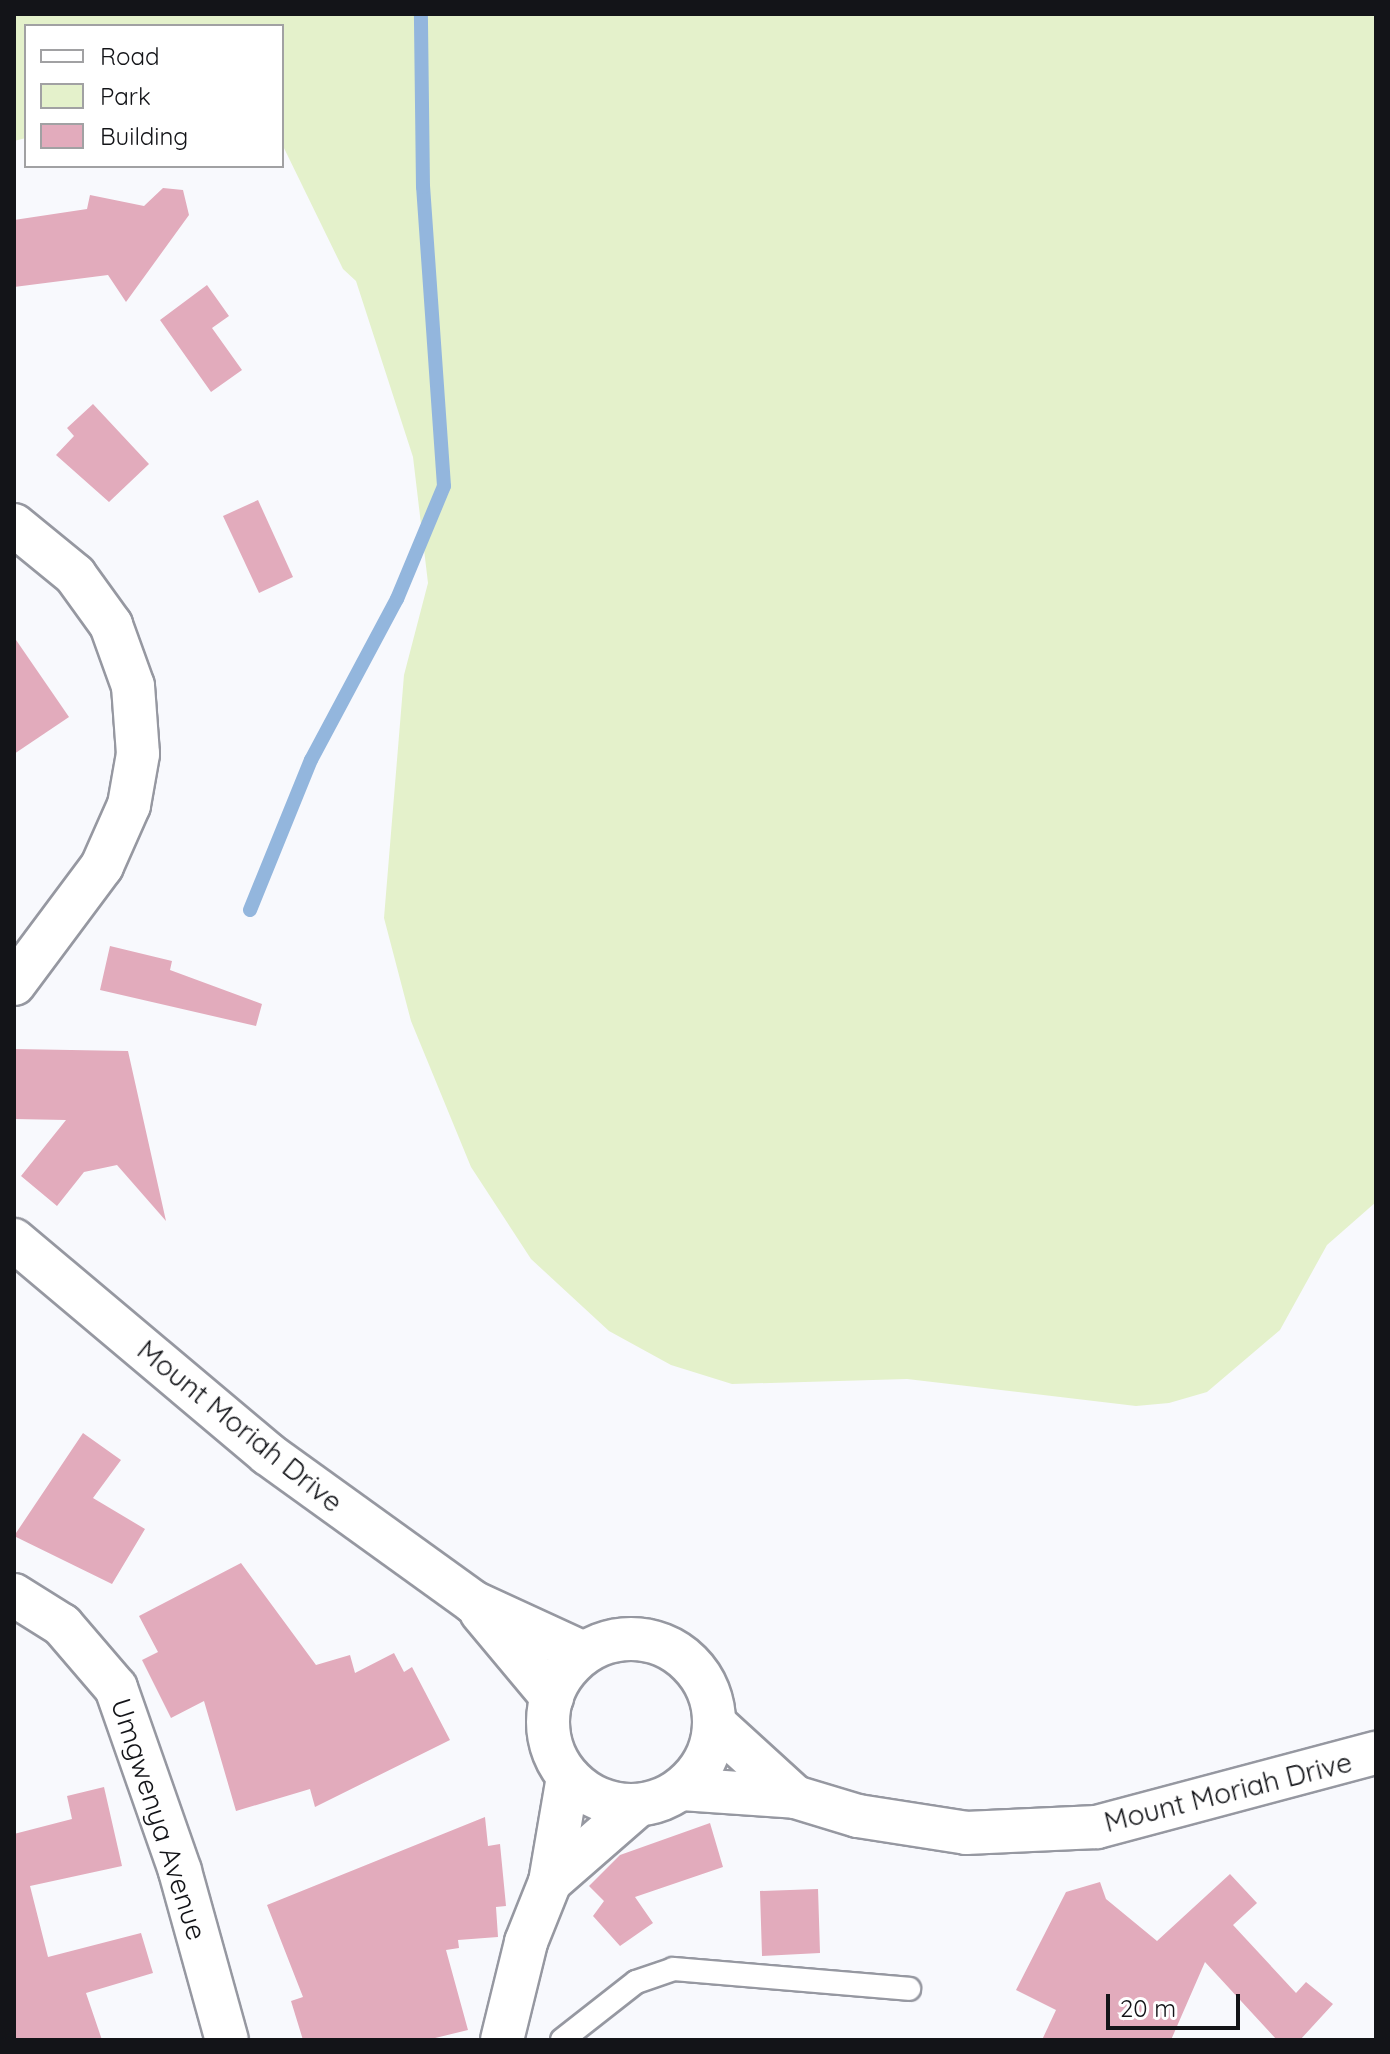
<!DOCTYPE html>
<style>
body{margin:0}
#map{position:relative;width:1390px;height:2054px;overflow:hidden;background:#f8f9fd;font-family:Quicksand,sans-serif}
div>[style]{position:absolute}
.green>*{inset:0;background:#e4f1cb}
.stream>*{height:14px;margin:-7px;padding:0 7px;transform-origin:7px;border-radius:7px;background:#93b6dd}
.building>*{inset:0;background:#e2abbc}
.roads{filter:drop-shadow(2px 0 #9698a1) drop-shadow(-2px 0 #9698a1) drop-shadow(0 2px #9698a1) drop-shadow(0 -2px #9698a1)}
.service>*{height:22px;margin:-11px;padding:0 11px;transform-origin:11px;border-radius:11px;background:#fff}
.minor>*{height:42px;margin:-21px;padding:0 21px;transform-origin:21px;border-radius:21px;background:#fff}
.minor>.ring{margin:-21px;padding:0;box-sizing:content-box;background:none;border:42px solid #fff;border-radius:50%}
span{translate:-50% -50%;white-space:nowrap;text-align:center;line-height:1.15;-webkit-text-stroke:6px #fff;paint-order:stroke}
.street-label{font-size:28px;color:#131418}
.frame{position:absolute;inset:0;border:16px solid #131418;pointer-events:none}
.legend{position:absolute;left:24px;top:24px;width:260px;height:144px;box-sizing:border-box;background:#fff;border:2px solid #a1a1a3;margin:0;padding:10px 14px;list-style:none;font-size:24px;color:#131418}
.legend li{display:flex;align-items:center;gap:16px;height:40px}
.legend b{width:40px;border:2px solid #a1a1a3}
.scale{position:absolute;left:1106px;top:1994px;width:134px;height:36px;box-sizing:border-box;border:4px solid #131418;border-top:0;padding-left:10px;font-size:24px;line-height:28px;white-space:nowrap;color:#131418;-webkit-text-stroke:6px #fff;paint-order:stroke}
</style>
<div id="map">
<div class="green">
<div style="clip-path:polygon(14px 14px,1376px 14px,1376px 1202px,1327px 1245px,1280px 1330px,1207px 1392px,1169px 1403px,1136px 1406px,907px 1379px,732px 1384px,671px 1365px,609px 1331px,531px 1259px,471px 1167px,411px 1021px,384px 918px,404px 675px,428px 583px,413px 457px,356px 281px,343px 269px,282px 144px,282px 26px,26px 26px,26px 138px,14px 141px)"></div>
</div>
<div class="stream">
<div style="left:250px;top:910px;width:162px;rotate:-67.9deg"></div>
<div style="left:311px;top:760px;width:183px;rotate:-61.9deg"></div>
<div style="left:397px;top:599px;width:122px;rotate:-67.4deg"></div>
<div style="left:444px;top:486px;width:300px;rotate:-94deg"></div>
<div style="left:423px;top:187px;width:173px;rotate:-90.7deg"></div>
</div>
<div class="building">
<div style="clip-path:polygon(163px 188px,183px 190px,189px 215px,126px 302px,108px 275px,14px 287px,14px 220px,87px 209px,90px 195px,144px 206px)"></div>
<div style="clip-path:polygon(207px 285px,229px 316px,212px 328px,242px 370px,211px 392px,160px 320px)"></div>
<div style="clip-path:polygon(93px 404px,149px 464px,109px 502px,56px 455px,74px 436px,67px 428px)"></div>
<div style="clip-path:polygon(258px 500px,293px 577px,259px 593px,223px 516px)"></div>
<div style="clip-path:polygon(14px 637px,69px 717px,14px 754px)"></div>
<div style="clip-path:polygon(110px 946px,172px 961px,170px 970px,262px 1004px,256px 1026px,100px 990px)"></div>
<div style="clip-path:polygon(14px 1049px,128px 1051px,166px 1221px,117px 1165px,84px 1172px,57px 1206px,21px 1176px,66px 1120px,14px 1119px)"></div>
<div style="clip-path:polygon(83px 1433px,121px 1460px,93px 1498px,145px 1529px,112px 1584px,14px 1536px)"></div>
<div style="clip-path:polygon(241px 1563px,316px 1665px,350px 1655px,355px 1673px,394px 1653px,404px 1672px,412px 1667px,450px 1740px,315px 1807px,310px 1789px,236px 1811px,204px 1701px,171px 1718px,142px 1660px,158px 1652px,139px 1616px)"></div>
<div style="clip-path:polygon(104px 1787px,122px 1866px,30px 1886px,48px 1957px,141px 1933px,153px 1973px,86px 1993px,102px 2040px,14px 2040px,14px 1834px,72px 1819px,67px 1796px)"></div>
<div style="clip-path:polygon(485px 1817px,488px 1846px,500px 1844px,506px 1906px,496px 1907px,498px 1937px,458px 1940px,459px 1948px,446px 1950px,468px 2030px,427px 2040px,303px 2040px,291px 2001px,303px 1997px,267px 1905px)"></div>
<div style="clip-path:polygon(710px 1823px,723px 1867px,635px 1897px,653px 1923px,620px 1946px,593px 1916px,604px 1901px,589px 1886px,620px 1855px)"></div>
<div style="clip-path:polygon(1230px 1874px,1257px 1903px,1233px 1925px,1296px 1993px,1306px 1982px,1333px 2004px,1300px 2040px,1277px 2040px,1205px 1962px,1171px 2040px,1042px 2040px,1056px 2010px,1016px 1990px,1066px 1892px,1100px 1882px,1106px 1899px,1157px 1941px)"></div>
<div style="clip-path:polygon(818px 1889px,820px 1953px,762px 1956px,760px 1891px)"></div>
</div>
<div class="roads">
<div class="service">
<div style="left:562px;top:2040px;width:94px;rotate:-38.1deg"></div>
<div style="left:636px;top:1982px;width:39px;rotate:-19deg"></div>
<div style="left:673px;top:1969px;width:237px;rotate:4.8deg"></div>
</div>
<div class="minor">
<div style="left:14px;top:525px;width:79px;rotate:39.3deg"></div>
<div style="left:75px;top:575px;width:62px;rotate:54.2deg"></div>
<div style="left:111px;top:625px;width:65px;rotate:70.2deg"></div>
<div style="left:133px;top:686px;width:68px;rotate:85.8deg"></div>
<div style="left:138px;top:754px;width:52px;rotate:100deg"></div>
<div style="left:129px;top:805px;width:67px;rotate:113.9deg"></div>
<div style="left:102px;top:866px;width:147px;rotate:126.7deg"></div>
<div style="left:14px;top:1240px;width:332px;rotate:40.1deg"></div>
<div style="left:268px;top:1454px;width:253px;rotate:35.8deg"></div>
<div style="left:473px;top:1602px;width:122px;rotate:24.7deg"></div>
<div style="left:14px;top:1595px;width:57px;rotate:32deg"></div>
<div style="left:62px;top:1625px;width:83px;rotate:49.4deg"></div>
<div style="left:116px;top:1688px;width:194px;rotate:70.7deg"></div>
<div style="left:180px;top:1871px;width:175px;rotate:74.5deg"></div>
<div style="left:481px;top:1612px;width:111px;rotate:50.1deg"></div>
<div class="ring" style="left:548px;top:1639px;width:124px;height:124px"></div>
<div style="left:715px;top:1724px;width:108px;rotate:42.4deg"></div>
<div style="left:682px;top:1789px;width:113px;rotate:4deg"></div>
<div style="left:795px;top:1797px;width:66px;rotate:16.8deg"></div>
<div style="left:858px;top:1816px;width:109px;rotate:8.9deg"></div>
<div style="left:966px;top:1833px;width:131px;rotate:-2.6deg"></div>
<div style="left:1097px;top:1827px;width:289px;rotate:-14.9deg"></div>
<div style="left:550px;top:1882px;width:116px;rotate:-41.1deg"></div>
<div style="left:502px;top:2040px;width:101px;rotate:-76.2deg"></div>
<div style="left:526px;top:1942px;width:65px;rotate:-68.2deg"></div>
<div style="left:550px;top:1882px;width:107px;rotate:-80.3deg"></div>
</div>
</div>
<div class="street-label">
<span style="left:240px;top:1426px;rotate:39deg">Mount Moriah Drive</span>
<span style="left:1228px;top:1792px;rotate:-14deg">Mount Moriah Drive</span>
<span style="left:159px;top:1819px;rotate:72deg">Umgwenya Avenue</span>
</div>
<div class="frame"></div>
<ul class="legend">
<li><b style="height:10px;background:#fff"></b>Road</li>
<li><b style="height:22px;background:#e4f1cb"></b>Park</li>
<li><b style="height:22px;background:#e2abbc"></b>Building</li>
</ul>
<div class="scale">20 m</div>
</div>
